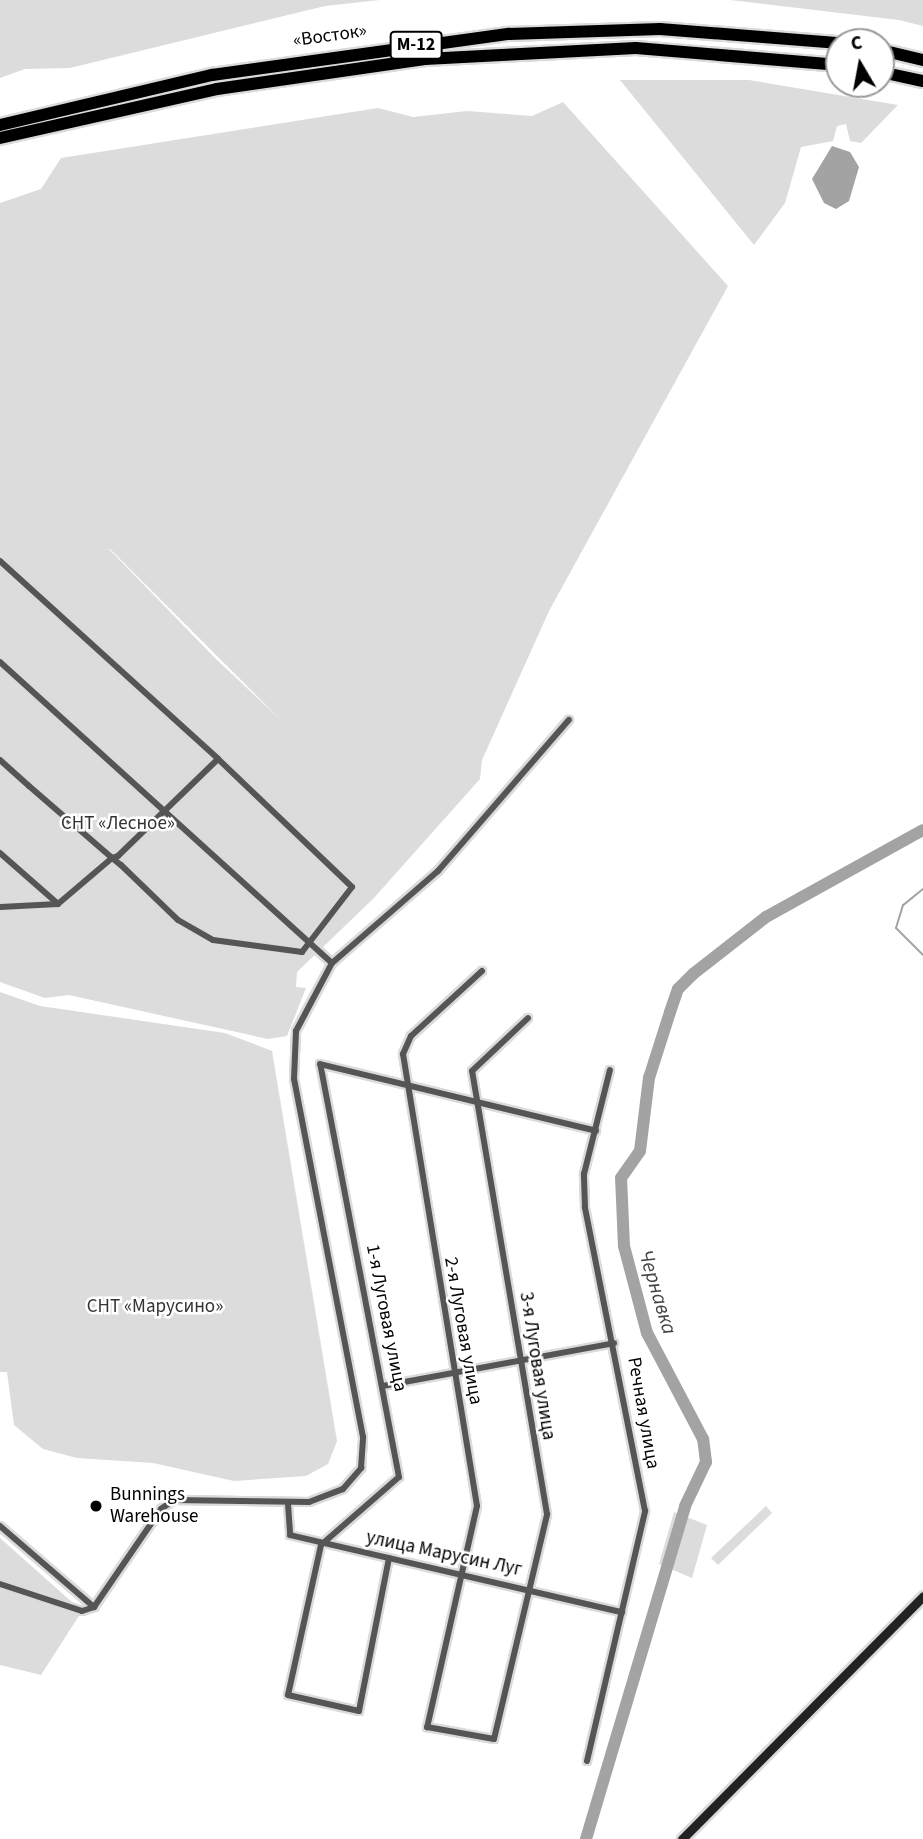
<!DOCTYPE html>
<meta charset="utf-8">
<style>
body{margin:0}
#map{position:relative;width:923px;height:1839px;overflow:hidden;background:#fff;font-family:"Source Sans 3",sans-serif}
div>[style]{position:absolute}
.green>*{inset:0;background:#dcdcdc}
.water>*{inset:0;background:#a3a3a3}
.stream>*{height:2px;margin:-1px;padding:0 1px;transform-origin:1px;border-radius:1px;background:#a3a3a3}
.river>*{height:12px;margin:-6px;padding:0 6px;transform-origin:6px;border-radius:6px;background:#a3a3a3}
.roads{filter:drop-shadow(2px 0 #dbdbdb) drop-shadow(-2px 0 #dbdbdb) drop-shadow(0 2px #dbdbdb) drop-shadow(0 -2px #dbdbdb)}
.street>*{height:6px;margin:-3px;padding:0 3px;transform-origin:3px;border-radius:3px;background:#555}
.secondary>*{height:9px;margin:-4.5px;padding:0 4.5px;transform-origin:4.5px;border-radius:4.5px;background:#222}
.highway>*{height:12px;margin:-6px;padding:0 6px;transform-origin:6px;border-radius:6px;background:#000}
.dots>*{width:19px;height:19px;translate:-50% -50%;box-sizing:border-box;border:4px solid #fff;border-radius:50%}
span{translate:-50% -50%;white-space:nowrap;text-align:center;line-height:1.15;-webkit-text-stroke:5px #fff;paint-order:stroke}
.shield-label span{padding:2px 5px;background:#fff;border:2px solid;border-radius:5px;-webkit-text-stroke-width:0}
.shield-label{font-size:18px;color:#000;font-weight:700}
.street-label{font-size:19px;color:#000}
.park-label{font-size:19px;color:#333}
.poi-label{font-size:19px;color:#000}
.left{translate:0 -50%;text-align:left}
.water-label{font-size:21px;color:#444;font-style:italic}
.north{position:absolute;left:825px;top:28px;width:70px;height:70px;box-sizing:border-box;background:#fff;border:2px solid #999;border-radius:50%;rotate:350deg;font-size:19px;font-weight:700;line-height:28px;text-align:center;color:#000}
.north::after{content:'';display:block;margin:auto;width:24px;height:32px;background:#000;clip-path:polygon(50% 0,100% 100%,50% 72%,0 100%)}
</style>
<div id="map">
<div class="green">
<div style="clip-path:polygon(0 0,380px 0,325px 6px,70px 68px,25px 69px,0 78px)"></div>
<div style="clip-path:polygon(730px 0,923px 0,923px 26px,899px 20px)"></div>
<div style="clip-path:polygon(620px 80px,749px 80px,898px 105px,861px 143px,850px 141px,846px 124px,837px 126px,833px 141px,801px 147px,785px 203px,754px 245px)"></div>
<div style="clip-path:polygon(evenodd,563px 102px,728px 286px,549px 611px,482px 760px,480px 779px,373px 899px,297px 972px,296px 987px,306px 988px,287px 1036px,268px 1039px,69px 995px,45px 998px,0 982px,0 203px,41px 189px,61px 158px,378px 108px,413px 117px,467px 111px,532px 116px,563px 102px,109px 549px,110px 549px,282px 721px,216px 659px,109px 549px)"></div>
<div style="clip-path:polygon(0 992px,40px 1006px,225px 1033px,272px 1051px,337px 1441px,328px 1464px,306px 1476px,234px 1481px,153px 1463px,77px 1458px,43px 1449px,14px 1425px,7px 1372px,0 1372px)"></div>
<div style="clip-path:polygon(766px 1506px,772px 1513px,718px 1565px,711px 1558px)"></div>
<div style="clip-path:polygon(674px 1512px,707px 1525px,692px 1578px,659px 1564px)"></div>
<div style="clip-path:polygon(0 1538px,82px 1611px,41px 1675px,0 1665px)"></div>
</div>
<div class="water">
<div style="clip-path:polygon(832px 146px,850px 152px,859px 167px,849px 201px,836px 209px,824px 203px,812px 179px)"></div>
</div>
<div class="stream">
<div style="left:923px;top:889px;width:26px;rotate:141deg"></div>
<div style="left:903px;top:905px;width:24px;rotate:107deg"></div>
<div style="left:896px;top:928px;width:38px;rotate:45deg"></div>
</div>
<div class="river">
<div style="left:586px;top:1839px;width:347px;rotate:-73.4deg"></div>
<div style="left:685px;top:1506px;width:49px;rotate:-64.5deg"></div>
<div style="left:706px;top:1462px;width:23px;rotate:-97deg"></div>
<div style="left:703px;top:1439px;width:120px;rotate:-117.8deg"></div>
<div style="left:647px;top:1333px;width:90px;rotate:-104.8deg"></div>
<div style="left:624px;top:1246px;width:68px;rotate:-92.5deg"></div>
<div style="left:621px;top:1178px;width:33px;rotate:-55deg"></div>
<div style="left:640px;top:1151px;width:74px;rotate:-83deg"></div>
<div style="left:649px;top:1078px;width:69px;rotate:-72.3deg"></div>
<div style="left:670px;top:1012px;width:24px;rotate:-71deg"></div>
<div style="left:678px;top:989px;width:21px;rotate:-45deg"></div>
<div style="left:693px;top:974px;width:93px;rotate:-38deg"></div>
<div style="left:766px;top:917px;width:179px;rotate:-29deg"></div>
</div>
<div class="roads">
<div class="street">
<div style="left:0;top:561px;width:294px;rotate:42.2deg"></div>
<div style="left:0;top:662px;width:448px;rotate:42.2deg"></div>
<div style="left:0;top:760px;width:39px;rotate:42deg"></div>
<div style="left:29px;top:786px;width:110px;rotate:40.9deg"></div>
<div style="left:112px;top:858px;width:11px;rotate:38deg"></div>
<div style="left:121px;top:865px;width:79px;rotate:44deg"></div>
<div style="left:178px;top:920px;width:40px;rotate:29.7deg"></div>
<div style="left:213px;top:940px;width:90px;rotate:7.7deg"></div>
<div style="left:302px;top:952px;width:82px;rotate:-52.4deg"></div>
<div style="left:352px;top:887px;width:185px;rotate:-136.3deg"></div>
<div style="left:218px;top:759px;width:139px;rotate:135.9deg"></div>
<div style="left:118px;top:856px;width:6px;rotate:162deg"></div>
<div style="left:112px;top:858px;width:71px;rotate:139.6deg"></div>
<div style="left:58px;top:904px;width:58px;rotate:177deg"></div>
<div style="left:0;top:853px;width:77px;rotate:41.3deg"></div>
<div style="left:482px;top:971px;width:96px;rotate:137.5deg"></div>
<div style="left:411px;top:1036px;width:20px;rotate:114deg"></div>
<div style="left:403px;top:1054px;width:458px;rotate:80.7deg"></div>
<div style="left:477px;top:1506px;width:227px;rotate:102.7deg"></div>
<div style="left:427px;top:1727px;width:68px;rotate:10.2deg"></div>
<div style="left:494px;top:1739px;width:231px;rotate:-76.7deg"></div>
<div style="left:547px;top:1514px;width:449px;rotate:-99.6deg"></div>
<div style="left:472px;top:1071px;width:77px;rotate:-43.4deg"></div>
<div style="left:383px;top:1386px;width:235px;rotate:-10.5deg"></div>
<div style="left:288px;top:1504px;width:31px;rotate:86deg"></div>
<div style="left:290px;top:1535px;width:341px;rotate:13.1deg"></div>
<div style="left:0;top:1526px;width:124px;rotate:40.8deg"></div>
<div style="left:389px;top:1558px;width:156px;rotate:101.1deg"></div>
<div style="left:359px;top:1711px;width:73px;rotate:-167.3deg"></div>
<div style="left:288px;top:1695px;width:154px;rotate:-77.6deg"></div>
<div style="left:321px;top:1545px;width:103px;rotate:-41.1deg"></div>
<div style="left:399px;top:1477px;width:420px;rotate:-100.8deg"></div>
<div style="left:320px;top:1064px;width:284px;rotate:13.6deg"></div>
<div style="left:0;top:1584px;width:86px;rotate:18.2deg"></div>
<div style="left:82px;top:1611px;width:13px;rotate:-18deg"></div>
<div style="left:94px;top:1607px;width:119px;rotate:-55.6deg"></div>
<div style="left:161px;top:1509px;width:16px;rotate:-35deg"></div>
<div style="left:174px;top:1500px;width:135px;rotate:0.8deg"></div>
<div style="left:309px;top:1502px;width:36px;rotate:-21deg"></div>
<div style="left:343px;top:1489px;width:28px;rotate:-49deg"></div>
<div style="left:361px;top:1468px;width:31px;rotate:-86deg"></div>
<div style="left:363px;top:1437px;width:365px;rotate:-100.9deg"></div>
<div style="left:294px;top:1079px;width:48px;rotate:-87.6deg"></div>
<div style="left:296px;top:1031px;width:77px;rotate:-62.1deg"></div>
<div style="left:332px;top:963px;width:140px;rotate:-41deg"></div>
<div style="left:438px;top:871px;width:200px;rotate:-49.1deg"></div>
<div style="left:587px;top:1761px;width:257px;rotate:-76.9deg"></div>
<div style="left:645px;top:1511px;width:310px;rotate:-101.2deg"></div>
<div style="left:585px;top:1207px;width:33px;rotate:-92deg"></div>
<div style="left:584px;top:1174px;width:107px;rotate:-76deg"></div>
</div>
<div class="secondary">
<div style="left:682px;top:1839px;width:342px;rotate:-45.2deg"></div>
</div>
<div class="highway">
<div style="left:881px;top:50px;width:43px;rotate:13.4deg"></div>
<div style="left:881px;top:72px;width:43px;rotate:12.1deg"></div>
<div style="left:0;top:125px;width:218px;rotate:-13.3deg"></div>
<div style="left:212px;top:75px;width:300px;rotate:-7.9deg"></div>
<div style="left:509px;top:34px;width:151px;rotate:-1.9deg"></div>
<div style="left:660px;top:29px;width:180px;rotate:4.5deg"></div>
<div style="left:0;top:138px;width:222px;rotate:-12.7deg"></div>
<div style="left:217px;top:89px;width:210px;rotate:-8.2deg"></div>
<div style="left:425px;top:59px;width:211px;rotate:-3deg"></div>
<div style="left:636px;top:48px;width:204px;rotate:4.8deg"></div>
</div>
</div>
<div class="dots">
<div style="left:96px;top:1506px;background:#000"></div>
</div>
<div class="shield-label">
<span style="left:416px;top:45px">М-12</span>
</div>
<div class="street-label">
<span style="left:330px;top:36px;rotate:-8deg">«Восток»</span>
<span style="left:386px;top:1318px;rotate:79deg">1-я Луговая улица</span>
<span style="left:463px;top:1331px;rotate:80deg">2-я Луговая улица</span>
<span style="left:537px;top:1366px;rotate:81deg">3-я Луговая улица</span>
<span style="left:643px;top:1413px;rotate:80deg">Речная улица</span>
<span style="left:444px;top:1554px;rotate:12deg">улица Марусин Луг</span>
</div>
<div class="park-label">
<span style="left:118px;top:824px">СНТ «Лесное»</span>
<span style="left:155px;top:1307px">СНТ «Марусино»</span>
</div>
<div class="poi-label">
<span class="left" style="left:110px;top:1506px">Bunnings<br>Warehouse</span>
</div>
<div class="water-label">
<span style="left:658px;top:1292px;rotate:73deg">Чернавка</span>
</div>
<div class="north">С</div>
</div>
